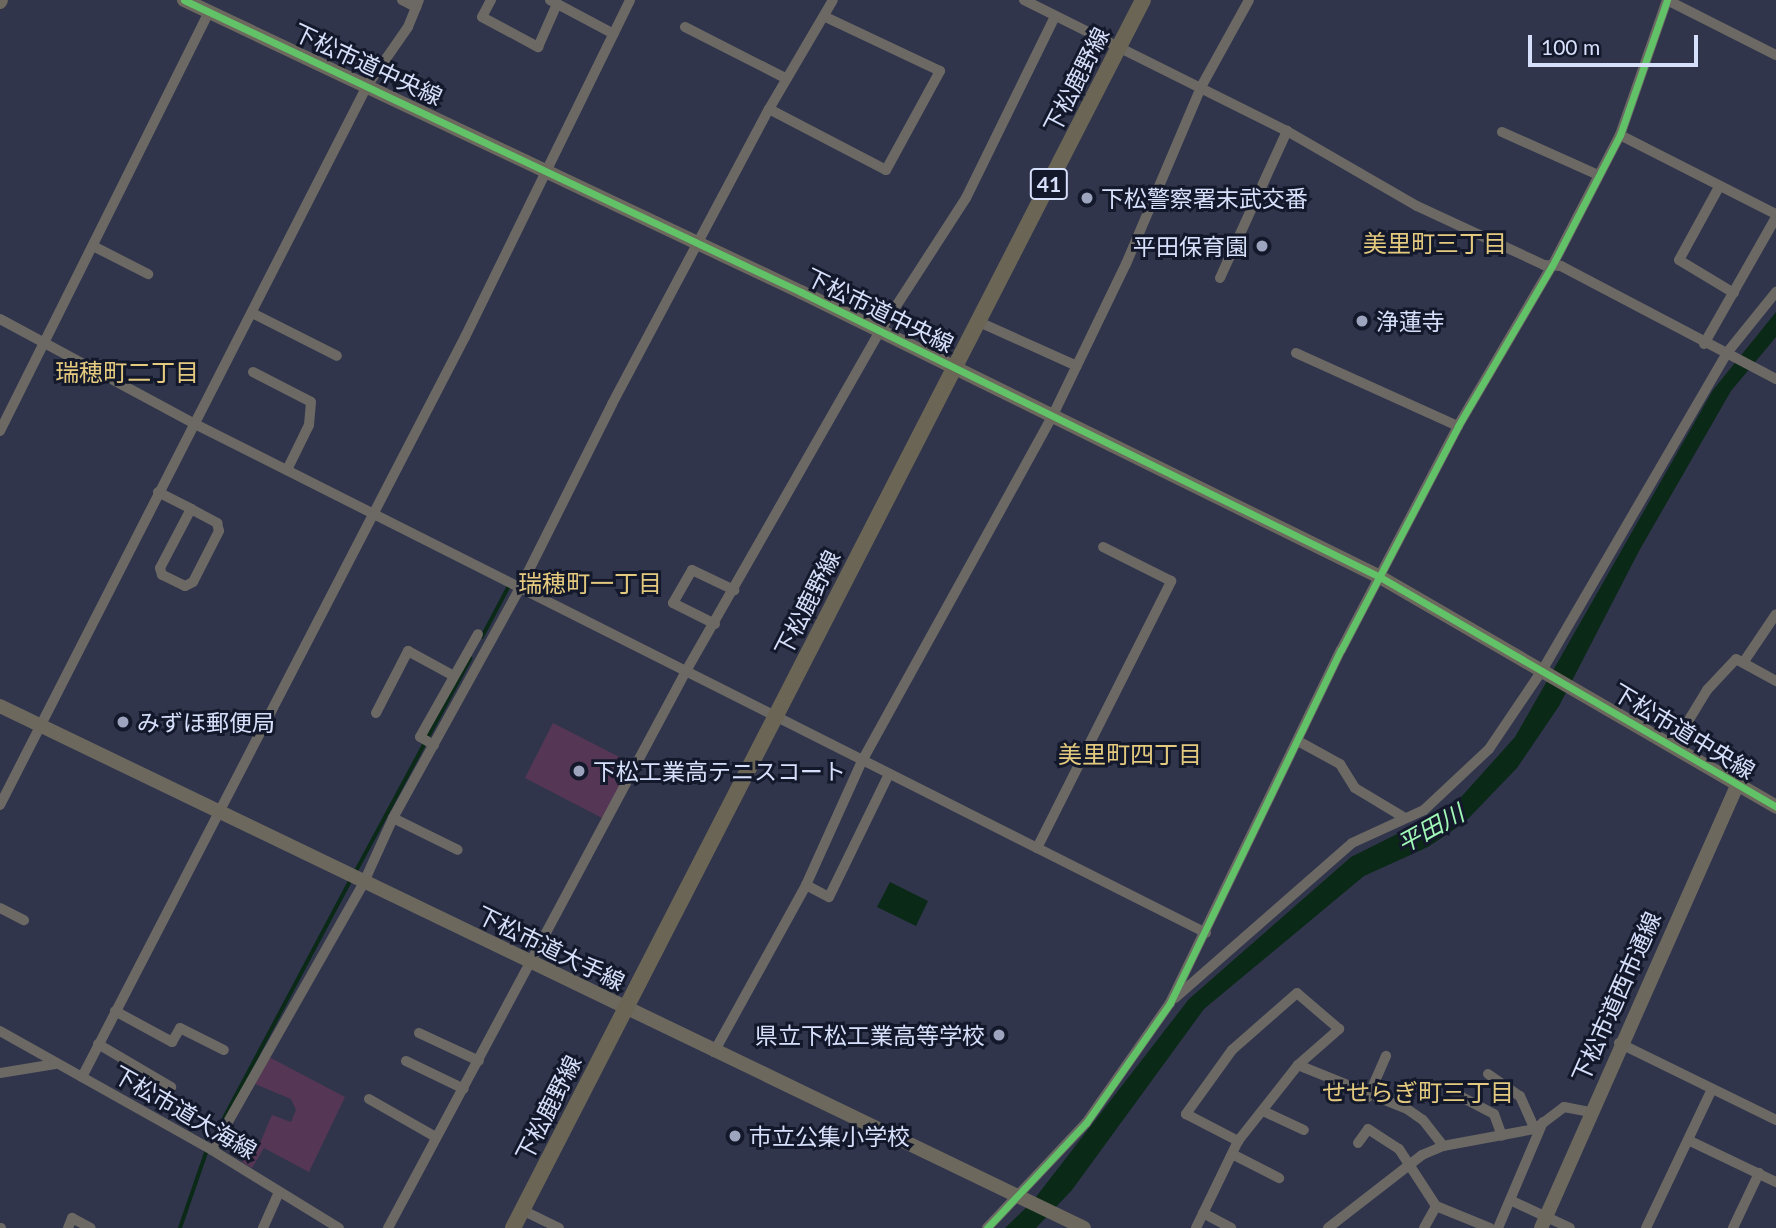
<!DOCTYPE html>
<meta charset="utf-8">
<style>
body{margin:0}
#map{position:relative;width:1776px;height:1228px;overflow:hidden;background:#30354c;font-family:Lato,"Noto Sans JP",sans-serif}
div>[style]{position:absolute}
.green>*{inset:0;background:#553755}
.water>*{inset:0;background:#0b2917}
.stream>*{height:3.5px;margin:-1.75px;padding:0 1.75px;transform-origin:1.75px;border-radius:1.75px;background:#0b2917}
.street>*{height:10px;margin:-5px;padding:0 5px;transform-origin:5px;border-radius:5px;background:#6c6964}
.secondary>*{height:14px;margin:-7px;padding:0 7px;transform-origin:7px;border-radius:7px;background:#6c685e}
.primary>*{height:16px;margin:-8px;padding:0 8px;transform-origin:8px;border-radius:8px;background:#6b6555}
.cycleway>*{height:7px;margin:-3.5px;padding:0 3.5px;transform-origin:3.5px;border-radius:3.5px;background:#61c268}
.dots>*{width:19px;height:19px;translate:-50% -50%;box-sizing:border-box;border:4px solid #13182b;border-radius:50%}
span{translate:-50% -50%;white-space:nowrap;text-align:center;line-height:1.15;-webkit-text-stroke:6px #13182b;paint-order:stroke}
.shield-label span{padding:2px 5px;background:#13182b;border:2px solid;border-radius:5px;-webkit-text-stroke-width:0}
.shield-label{font-size:21px;color:#d7e0fb;font-weight:700}
.street-label{font-size:23px;color:#d7e0fb}
.poi-label{font-size:23px;color:#d7e0fb}
.left{translate:0 -50%;text-align:left}
.right{translate:-100% -50%;text-align:right}
.neighbourhood-label{font-size:24px;color:#e4ca7e}
.water-label{font-size:24px;color:#a1f8b7;font-style:italic}
.scale{position:absolute;left:1528px;top:35px;width:170px;height:32px;box-sizing:border-box;border:4px solid #d7e0fb;border-top:0;padding-left:9px;font-size:21px;line-height:24px;white-space:nowrap;color:#d7e0fb;-webkit-text-stroke:5px #13182b;paint-order:stroke}
</style>
<div id="map">
<div class="green">
<div style="clip-path:polygon(553px 723px,633px 764px,604px 819px,525px 778px)"></div>
<div style="clip-path:polygon(269px 1057px,345px 1097px,309px 1172px,264px 1148px,252px 1168px,242px 1162px,260px 1143px,272px 1115px,291px 1122px,296px 1110px,291px 1099px,255px 1084px)"></div>
</div>
<div class="water">
<div style="clip-path:polygon(1776px 312px,1776px 337px,1731px 391px,1639px 551px,1559px 706px,1517px 768px,1465px 822px,1428px 847px,1364px 876px,1204px 1009px,1072px 1190px,1036px 1228px,1005px 1228px,1032px 1202px,1189px 999px,1351px 857px,1453px 806px,1515px 737px,1713px 390px)"></div>
<div style="clip-path:polygon(890px 882px,928px 901px,916px 926px,877px 907px)"></div>
</div>
<div class="stream">
<div style="left:482px;top:637px;width:58px;rotate:-62.1deg"></div>
<div style="left:356px;top:871px;width:241px;rotate:-61.7deg"></div>
<div style="left:214px;top:1137px;width:293px;rotate:-62deg"></div>
<div style="left:180px;top:1228px;width:83px;rotate:-70.9deg"></div>
</div>
<div class="street">
<div style="left:402px;top:0;width:16px;rotate:27deg"></div>
<div style="left:491px;top:0;width:19px;rotate:118deg"></div>
<div style="left:482px;top:17px;width:64px;rotate:28.2deg"></div>
<div style="left:538px;top:47px;width:47px;rotate:-66.2deg"></div>
<div style="left:550px;top:0;width:72px;rotate:28deg"></div>
<div style="left:1024px;top:0;width:294px;rotate:26.5deg"></div>
<div style="left:1287px;top:131px;width:150px;rotate:30deg"></div>
<div style="left:1417px;top:206px;width:140px;rotate:24.9deg"></div>
<div style="left:1544px;top:265px;width:17px;rotate:3deg"></div>
<div style="left:1561px;top:266px;width:243px;rotate:27.7deg"></div>
<div style="left:1667px;top:0;width:122px;rotate:26.8deg"></div>
<div style="left:685px;top:27px;width:114px;rotate:27deg"></div>
<div style="left:769px;top:109px;width:132px;rotate:27.5deg"></div>
<div style="left:886px;top:170px;width:113px;rotate:-61.4deg"></div>
<div style="left:940px;top:71px;width:126px;rotate:-154.7deg"></div>
<div style="left:1502px;top:132px;width:103px;rotate:24.1deg"></div>
<div style="left:1620px;top:135px;width:175px;rotate:26.9deg"></div>
<div style="left:1719px;top:187px;width:83px;rotate:118.7deg"></div>
<div style="left:1679px;top:260px;width:64px;rotate:31deg"></div>
<div style="left:93px;top:246px;width:62px;rotate:27deg"></div>
<div style="left:1220px;top:278px;width:162px;rotate:-65.5deg"></div>
<div style="left:252px;top:313px;width:95px;rotate:26.8deg"></div>
<div style="left:0;top:319px;width:219px;rotate:28.3deg"></div>
<div style="left:193px;top:423px;width:1134px;rotate:26.72deg"></div>
<div style="left:979px;top:322px;width:107px;rotate:24.2deg"></div>
<div style="left:1704px;top:344px;width:146px;rotate:-60.4deg"></div>
<div style="left:1296px;top:353px;width:178px;rotate:24.3deg"></div>
<div style="left:253px;top:372px;width:65px;rotate:27.3deg"></div>
<div style="left:311px;top:402px;width:23px;rotate:95deg"></div>
<div style="left:309px;top:425px;width:50px;rotate:116.1deg"></div>
<div style="left:0;top:431px;width:469px;rotate:-63.5deg"></div>
<div style="left:158px;top:492px;width:37px;rotate:27deg"></div>
<div style="left:191px;top:509px;width:30px;rotate:28deg"></div>
<div style="left:217px;top:523px;width:8px;rotate:76deg"></div>
<div style="left:219px;top:531px;width:57px;rotate:117deg"></div>
<div style="left:193px;top:582px;width:9px;rotate:153deg"></div>
<div style="left:185px;top:586px;width:25px;rotate:-154deg"></div>
<div style="left:162px;top:575px;width:7px;rotate:-106deg"></div>
<div style="left:160px;top:568px;width:67px;rotate:-62.3deg"></div>
<div style="left:715px;top:624px;width:47px;rotate:-153.4deg"></div>
<div style="left:673px;top:603px;width:38px;rotate:-60deg"></div>
<div style="left:692px;top:570px;width:47px;rotate:25.5deg"></div>
<div style="left:1745px;top:660px;width:55px;rotate:-56deg"></div>
<div style="left:376px;top:713px;width:70px;rotate:-62.7deg"></div>
<div style="left:408px;top:651px;width:52px;rotate:28.5deg"></div>
<div style="left:1298px;top:741px;width:48px;rotate:28.7deg"></div>
<div style="left:1340px;top:764px;width:28px;rotate:58deg"></div>
<div style="left:1355px;top:788px;width:58px;rotate:31deg"></div>
<div style="left:434px;top:745px;width:16px;rotate:-150deg"></div>
<div style="left:420px;top:737px;width:118px;rotate:-60.6deg"></div>
<div style="left:1673px;top:746px;width:66px;rotate:-58.7deg"></div>
<div style="left:1707px;top:690px;width:42px;rotate:-46.9deg"></div>
<div style="left:1736px;top:659px;width:46px;rotate:28.8deg"></div>
<div style="left:0;top:805px;width:807px;rotate:-62.96deg"></div>
<div style="left:367px;top:86px;width:72px;rotate:-55.2deg"></div>
<div style="left:408px;top:27px;width:29px;rotate:-68deg"></div>
<div style="left:393px;top:818px;width:72px;rotate:26.2deg"></div>
<div style="left:1037px;top:848px;width:299px;rotate:-63.3deg"></div>
<div style="left:1171px;top:581px;width:76px;rotate:-153.4deg"></div>
<div style="left:806px;top:885px;width:26px;rotate:28deg"></div>
<div style="left:829px;top:897px;width:137px;rotate:-64deg"></div>
<div style="left:0;top:908px;width:27px;rotate:27deg"></div>
<div style="left:1175px;top:998px;width:235px;rotate:-41.2deg"></div>
<div style="left:1352px;top:843px;width:79px;rotate:-24.6deg"></div>
<div style="left:1424px;top:810px;width:89px;rotate:-43.2deg"></div>
<div style="left:1489px;top:749px;width:97px;rotate:-56deg"></div>
<div style="left:1543px;top:669px;width:364px;rotate:-59.8deg"></div>
<div style="left:1726px;top:354px;width:80px;rotate:-51.1deg"></div>
<div style="left:115px;top:1011px;width:65px;rotate:28.5deg"></div>
<div style="left:172px;top:1042px;width:16px;rotate:-60deg"></div>
<div style="left:180px;top:1028px;width:49px;rotate:26.6deg"></div>
<div style="left:0;top:1031px;width:243px;rotate:29.3deg"></div>
<div style="left:212px;top:1150px;width:149px;rotate:31.6deg"></div>
<div style="left:419px;top:1033px;width:66px;rotate:25deg"></div>
<div style="left:1619px;top:1043px;width:175px;rotate:26.1deg"></div>
<div style="left:98px;top:1044px;width:85px;rotate:30.5deg"></div>
<div style="left:714px;top:1052px;width:191px;rotate:-61.1deg"></div>
<div style="left:806px;top:885px;width:136px;rotate:-65.7deg"></div>
<div style="left:862px;top:761px;width:393px;rotate:-61.1deg"></div>
<div style="left:1052px;top:417px;width:170px;rotate:-64.2deg"></div>
<div style="left:1126px;top:264px;width:192px;rotate:-67deg"></div>
<div style="left:1201px;top:87px;width:99px;rotate:-61.1deg"></div>
<div style="left:406px;top:1061px;width:64px;rotate:25.8deg"></div>
<div style="left:1298px;top:1065px;width:118px;rotate:22deg"></div>
<div style="left:1407px;top:1109px;width:19px;rotate:35deg"></div>
<div style="left:1423px;top:1120px;width:33px;rotate:52deg"></div>
<div style="left:0;top:1073px;width:56px;rotate:-9.3deg"></div>
<div style="left:1488px;top:1074px;width:39px;rotate:35deg"></div>
<div style="left:1520px;top:1096px;width:36px;rotate:66deg"></div>
<div style="left:82px;top:1077px;width:833px;rotate:-62.64deg"></div>
<div style="left:465px;top:337px;width:375px;rotate:-63.9deg"></div>
<div style="left:1456px;top:1094px;width:43px;rotate:27.8deg"></div>
<div style="left:1494px;top:1114px;width:23px;rotate:70deg"></div>
<div style="left:1368px;top:1097px;width:45px;rotate:-66.3deg"></div>
<div style="left:369px;top:1099px;width:77px;rotate:29.6deg"></div>
<div style="left:1263px;top:1111px;width:45px;rotate:24.9deg"></div>
<div style="left:1688px;top:1140px;width:98px;rotate:25.5deg"></div>
<div style="left:1358px;top:1143px;width:17px;rotate:-54deg"></div>
<div style="left:1368px;top:1129px;width:37px;rotate:33deg"></div>
<div style="left:1399px;top:1149px;width:68px;rotate:57deg"></div>
<div style="left:1436px;top:1206px;width:58px;rotate:22.2deg"></div>
<div style="left:212px;top:1150px;width:308px;rotate:-60.4deg"></div>
<div style="left:364px;top:882px;width:70px;rotate:-65.6deg"></div>
<div style="left:393px;top:818px;width:265px;rotate:-61.1deg"></div>
<div style="left:521px;top:586px;width:203px;rotate:-63.4deg"></div>
<div style="left:612px;top:404px;width:334px;rotate:-62deg"></div>
<div style="left:769px;top:109px;width:126px;rotate:-59.6deg"></div>
<div style="left:1232px;top:1154px;width:53px;rotate:27.1deg"></div>
<div style="left:1510px;top:1200px;width:66px;rotate:25deg"></div>
<div style="left:522px;top:1210px;width:41px;rotate:25.9deg"></div>
<div style="left:1203px;top:1213px;width:32px;rotate:28deg"></div>
<div style="left:0;top:1228px;width:1px"></div>
<div style="left:68px;top:1228px;width:11px;rotate:-68deg"></div>
<div style="left:72px;top:1218px;width:21px;rotate:28deg"></div>
<div style="left:263px;top:1228px;width:39px;rotate:-66deg"></div>
<div style="left:388px;top:1228px;width:632px;rotate:-61.85deg"></div>
<div style="left:686px;top:671px;width:391px;rotate:-60.3deg"></div>
<div style="left:880px;top:331px;width:158px;rotate:-57.1deg"></div>
<div style="left:966px;top:198px;width:203px;rotate:-63.9deg"></div>
<div style="left:987px;top:1228px;width:144px;rotate:-46.7deg"></div>
<div style="left:1086px;top:1123px;width:146px;rotate:-55deg"></div>
<div style="left:1170px;top:1003px;width:392px;rotate:-64.2deg"></div>
<div style="left:1341px;top:650px;width:253px;rotate:-62.4deg"></div>
<div style="left:1458px;top:426px;width:186px;rotate:-59.6deg"></div>
<div style="left:1552px;top:266px;width:148px;rotate:-62.6deg"></div>
<div style="left:1620px;top:135px;width:143px;rotate:-70.8deg"></div>
<div style="left:1196px;top:1228px;width:97px;rotate:-64.2deg"></div>
<div style="left:1238px;top:1141px;width:97px;rotate:-51.7deg"></div>
<div style="left:1298px;top:1065px;width:55px;rotate:-41.3deg"></div>
<div style="left:1339px;top:1029px;width:55px;rotate:-139.4deg"></div>
<div style="left:1297px;top:993px;width:86px;rotate:138.8deg"></div>
<div style="left:1232px;top:1050px;width:79px;rotate:125.7deg"></div>
<div style="left:1186px;top:1114px;width:59px;rotate:27.4deg"></div>
<div style="left:1328px;top:1228px;width:119px;rotate:-37.8deg"></div>
<div style="left:1422px;top:1155px;width:23px;rotate:-23deg"></div>
<div style="left:1443px;top:1146px;width:94px;rotate:-10.5deg"></div>
<div style="left:1535px;top:1129px;width:36px;rotate:-37deg"></div>
<div style="left:1564px;top:1107px;width:26px;rotate:11deg"></div>
<div style="left:1424px;top:1228px;width:25px;rotate:-61deg"></div>
<div style="left:1498px;top:1228px;width:115px;rotate:-67deg"></div>
<div style="left:1646px;top:1228px;width:154px;rotate:-64.6deg"></div>
<div style="left:1733px;top:1228px;width:61px;rotate:-64.7deg"></div>
</div>
<div class="secondary">
<div style="left:184px;top:0;width:683px;rotate:25.33deg"></div>
<div style="left:801px;top:292px;width:645px;rotate:26.21deg"></div>
<div style="left:1380px;top:577px;width:458px;rotate:30.1deg"></div>
<div style="left:0;top:2px;width:2px;rotate:-63deg"></div>
<div style="left:0;top:706px;width:1203px;rotate:25.71deg"></div>
<div style="left:1541px;top:1228px;width:484px;rotate:-66.1deg"></div>
</div>
<div class="primary">
<div style="left:513px;top:1228px;width:1380px;rotate:-62.84deg"></div>
</div>
<div class="cycleway">
<div style="left:184px;top:0;width:683px;rotate:25.33deg"></div>
<div style="left:801px;top:292px;width:645px;rotate:26.21deg"></div>
<div style="left:1380px;top:577px;width:458px;rotate:30.1deg"></div>
<div style="left:987px;top:1228px;width:144px;rotate:-46.7deg"></div>
<div style="left:1086px;top:1123px;width:146px;rotate:-55deg"></div>
<div style="left:1170px;top:1003px;width:392px;rotate:-64.2deg"></div>
<div style="left:1341px;top:650px;width:253px;rotate:-62.4deg"></div>
<div style="left:1458px;top:426px;width:186px;rotate:-59.6deg"></div>
<div style="left:1552px;top:266px;width:148px;rotate:-62.6deg"></div>
<div style="left:1620px;top:135px;width:143px;rotate:-70.8deg"></div>
</div>
<div class="dots">
<div style="left:1087px;top:198px;background:#9da4be"></div>
<div style="left:1262px;top:246px;background:#9da4be"></div>
<div style="left:1362px;top:321px;background:#9da4be"></div>
<div style="left:123px;top:722px;background:#9da4be"></div>
<div style="left:579px;top:771px;background:#9da4be"></div>
<div style="left:999px;top:1035px;background:#9da4be"></div>
<div style="left:735px;top:1136px;background:#9da4be"></div>
</div>
<div class="shield-label">
<span style="left:1049px;top:184px">41</span>
</div>
<div class="street-label">
<span style="left:368px;top:64px;rotate:25deg">下松市道中央線</span>
<span style="left:1076px;top:80px;rotate:-63deg">下松鹿野線</span>
<span style="left:880px;top:310px;rotate:26deg">下松市道中央線</span>
<span style="left:807px;top:603px;rotate:-63deg">下松鹿野線</span>
<span style="left:1684px;top:731px;rotate:31deg">下松市道中央線</span>
<span style="left:551px;top:948px;rotate:26deg">下松市道大手線</span>
<span style="left:1616px;top:997px;rotate:-66deg">下松市道西市通線</span>
<span style="left:548px;top:1108px;rotate:-63deg">下松鹿野線</span>
<span style="left:185px;top:1112px;rotate:30deg">下松市道大海線</span>
</div>
<div class="poi-label">
<span class="left" style="left:1101px;top:198px">下松警察署末武交番</span>
<span class="right" style="left:1248px;top:246px">平田保育園</span>
<span class="left" style="left:1376px;top:321px">浄蓮寺</span>
<span class="left" style="left:137px;top:722px">みずほ郵便局</span>
<span class="left" style="left:593px;top:771px">下松工業高テニスコート</span>
<span class="right" style="left:985px;top:1035px">県立下松工業高等学校</span>
<span class="left" style="left:749px;top:1136px">市立公集小学校</span>
</div>
<div class="neighbourhood-label">
<span style="left:1435px;top:243px">美里町三丁目</span>
<span style="left:127px;top:372px">瑞穂町二丁目</span>
<span style="left:590px;top:583px">瑞穂町一丁目</span>
<span style="left:1130px;top:754px">美里町四丁目</span>
<span style="left:1418px;top:1092px">せせらぎ町三丁目</span>
</div>
<div class="water-label">
<span style="left:1430px;top:828px;rotate:-29deg">平田川</span>
</div>
<div class="scale">100 m</div>
</div>
